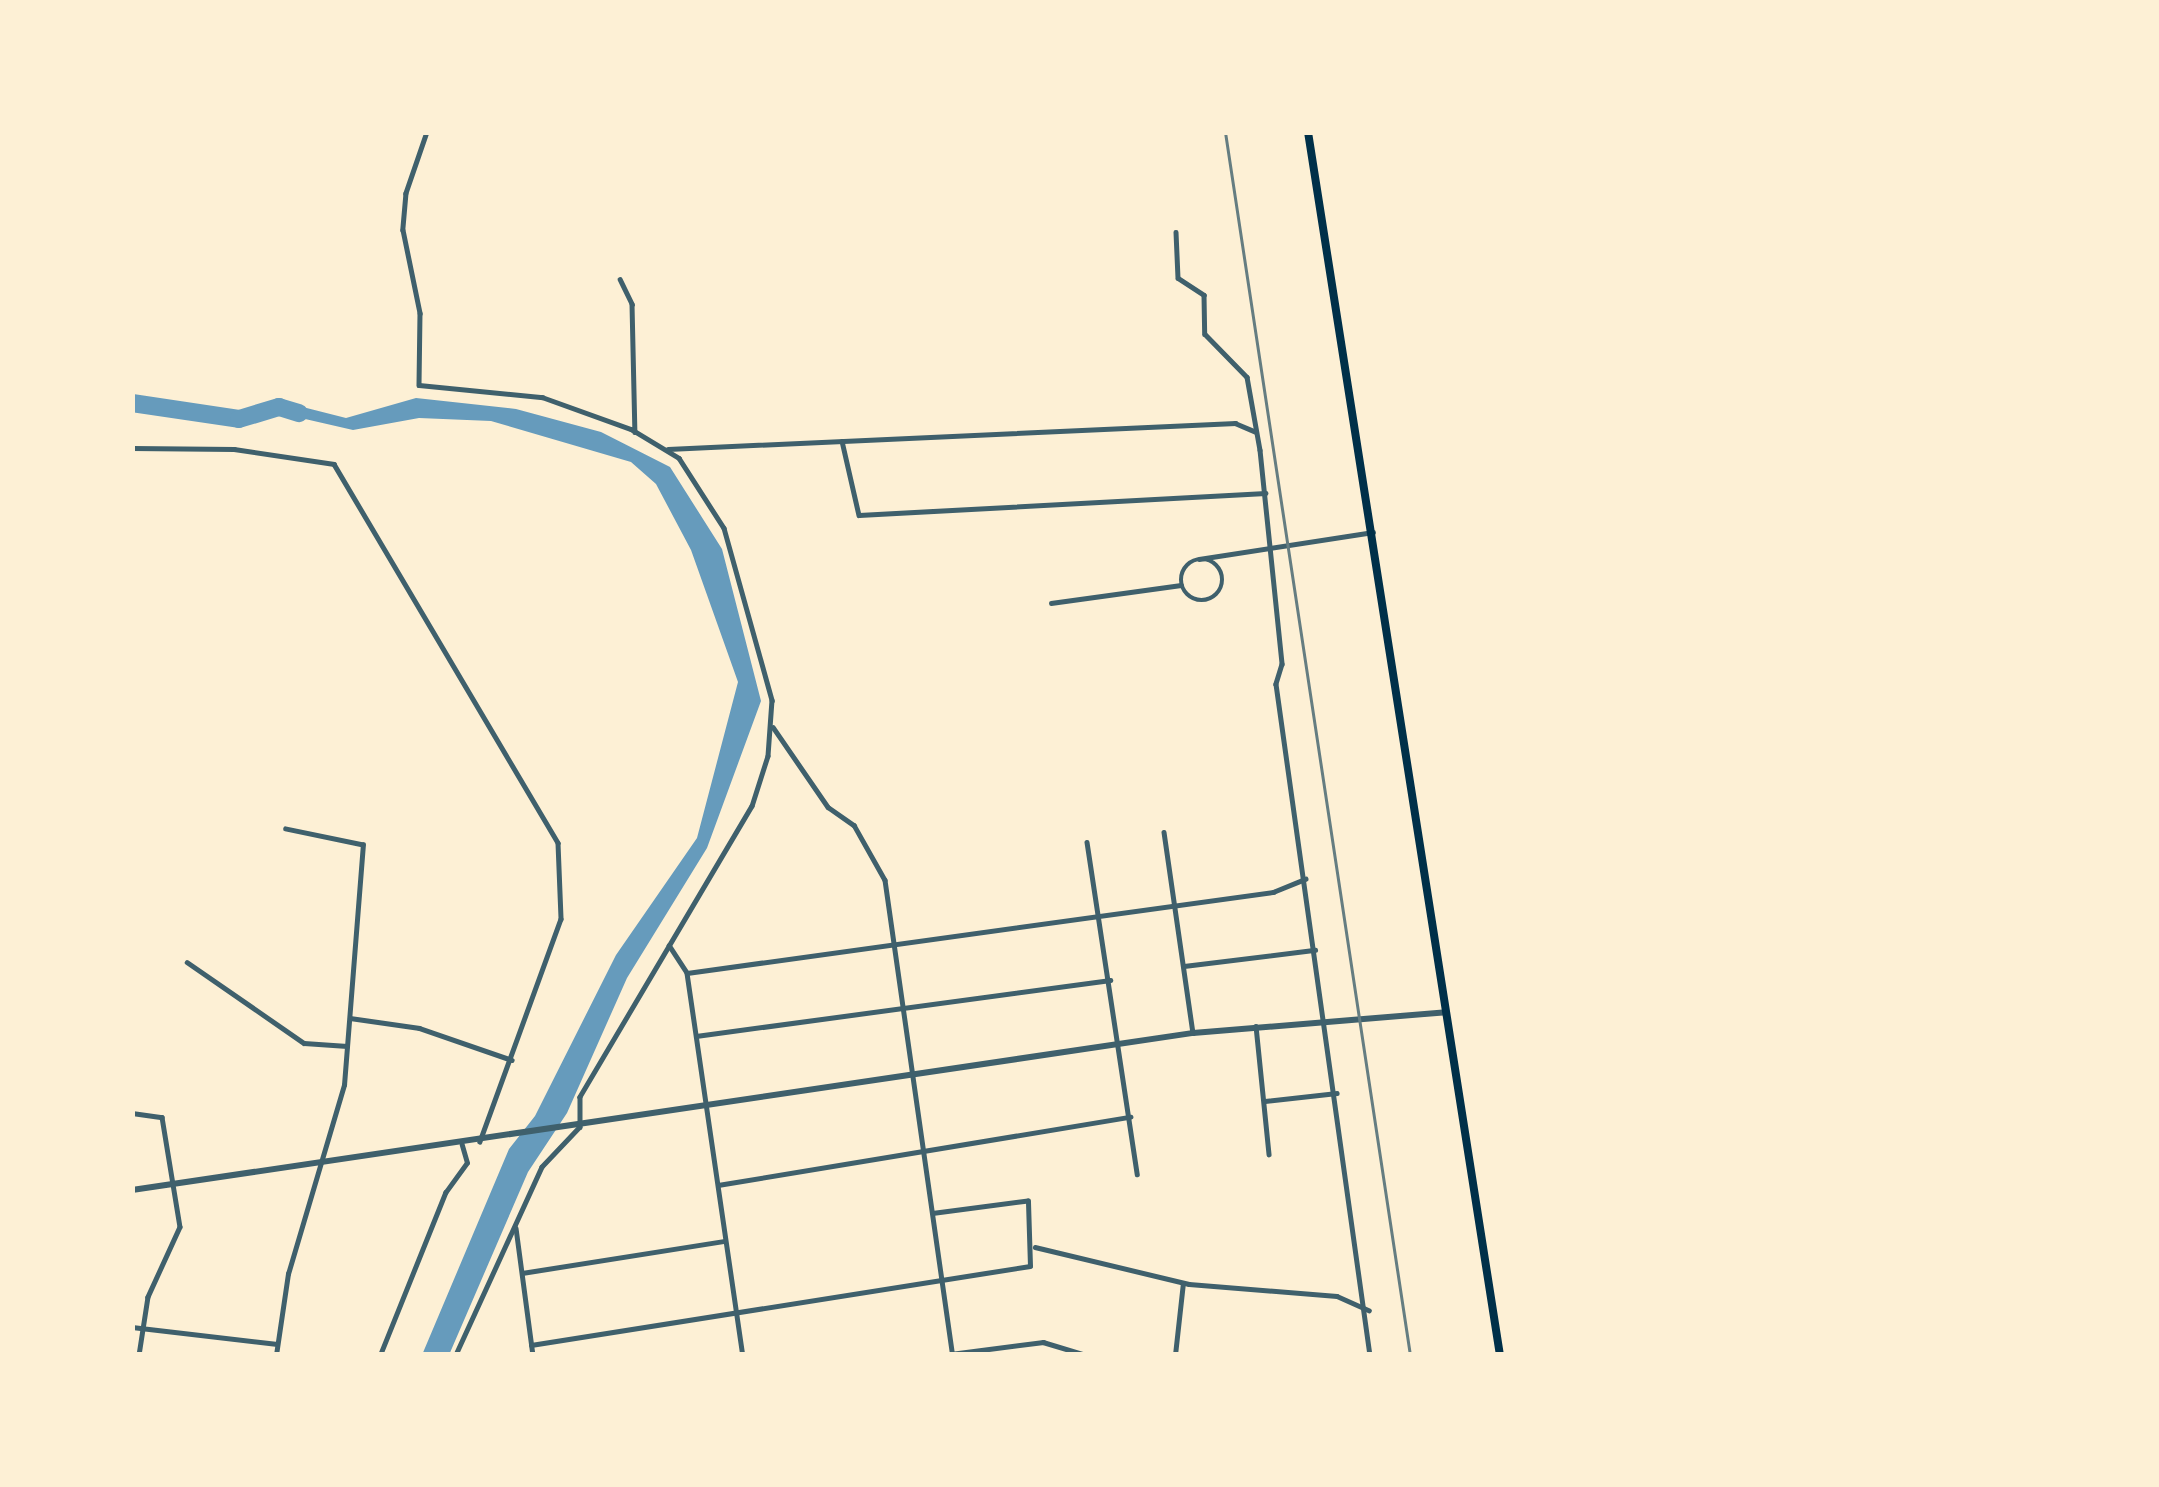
<!DOCTYPE html>
<style>
body{margin:0}
#map{position:relative;width:2159px;height:1487px;overflow:hidden;background:#fdf0d5;font-family:"DejaVu Sans",sans-serif}
div>[style]{position:absolute}
.water>*{inset:0;background:#669bbc}
.river>*{height:18px;margin:-9px;padding:0 9px;transform-origin:9px;border-radius:9px;background:#669bbc}
.minor>*{height:4.5px;margin:-2.25px;padding:0 2.25px;transform-origin:2.25px;border-radius:2.25px;background:#3f606c}
.minor>.ring{margin:-2.25px;padding:0;box-sizing:content-box;background:none;border:4.5px solid #3f606c;border-radius:50%}
.tertiary>*{height:6px;margin:-3px;padding:0 3px;transform-origin:3px;border-radius:3px;background:#3f606c}
.trunk>*{height:8px;margin:-4px;padding:0 4px;transform-origin:4px;border-radius:4px;background:#003049}
.rail>*{height:3px;margin:-1.5px;padding:0 1.5px;transform-origin:1.5px;border-radius:1.5px;background:#657d81}
span{translate:-50% -50%;white-space:nowrap;text-align:center;line-height:1.15;-webkit-text-stroke:9px #fdf0d5;paint-order:stroke}
.frame{position:absolute;inset:0;border:135px solid #fdf0d5;pointer-events:none}
</style>
<div id="map">
<div class="water">
<div style="clip-path:polygon(416px 398px,516px 409px,601px 432px,670px 467px,722px 549px,761px 701px,707px 848px,627px 978px,567px 1113px,528px 1172px,449px 1355px,422px 1355px,509px 1149px,535px 1116px,616px 955px,697px 838px,738px 682px,691px 550px,656px 484px,631px 462px,491px 421px,419px 418px,353px 430px,279px 413px,279px 401px,346px 418px)"></div>
</div>
<div class="river">
<div style="left:132px;top:403px;width:108px;rotate:8.5deg"></div>
<div style="left:239px;top:419px;width:42px;rotate:-16.7deg"></div>
<div style="left:279px;top:407px;width:21px;rotate:17deg"></div>
</div>
<div class="minor">
<div style="left:427px;top:132px;width:65px;rotate:109deg"></div>
<div style="left:406px;top:193px;width:37px;rotate:95deg"></div>
<div style="left:403px;top:230px;width:85px;rotate:78.4deg"></div>
<div style="left:420px;top:313px;width:72px;rotate:90.8deg"></div>
<div style="left:419px;top:385px;width:124px;rotate:5.6deg"></div>
<div style="left:542px;top:397px;width:95px;rotate:19.8deg"></div>
<div style="left:631px;top:429px;width:56px;rotate:31.1deg"></div>
<div style="left:679px;top:458px;width:83px;rotate:57.3deg"></div>
<div style="left:724px;top:528px;width:179px;rotate:74.4deg"></div>
<div style="left:772px;top:700px;width:56px;rotate:94.1deg"></div>
<div style="left:768px;top:756px;width:52px;rotate:107.7deg"></div>
<div style="left:752px;top:806px;width:338px;rotate:120.6deg"></div>
<div style="left:580px;top:1097px;width:30px;rotate:90deg"></div>
<div style="left:580px;top:1127px;width:55px;rotate:133.5deg"></div>
<div style="left:542px;top:1167px;width:207px;rotate:114.6deg"></div>
<div style="left:1176px;top:232px;width:46px;rotate:87.5deg"></div>
<div style="left:1178px;top:278px;width:31px;rotate:33deg"></div>
<div style="left:1204px;top:295px;width:39px;rotate:89deg"></div>
<div style="left:1205px;top:334px;width:60px;rotate:45.7deg"></div>
<div style="left:1247px;top:377px;width:74px;rotate:79.9deg"></div>
<div style="left:1260px;top:450px;width:215px;rotate:84.1deg"></div>
<div style="left:1282px;top:664px;width:21px;rotate:107deg"></div>
<div style="left:1276px;top:684px;width:678px;rotate:82.03deg"></div>
<div style="left:620px;top:279px;width:28px;rotate:64deg"></div>
<div style="left:632px;top:304px;width:128px;rotate:88.7deg"></div>
<div style="left:842px;top:441px;width:76px;rotate:77.1deg"></div>
<div style="left:859px;top:515px;width:407px;rotate:-3.1deg"></div>
<div style="left:132px;top:448px;width:102px;rotate:0.6deg"></div>
<div style="left:234px;top:449px;width:101px;rotate:8.5deg"></div>
<div style="left:334px;top:464px;width:440px;rotate:59.4deg"></div>
<div style="left:558px;top:843px;width:76px;rotate:87.7deg"></div>
<div style="left:561px;top:919px;width:237px;rotate:110deg"></div>
<div style="left:668px;top:449px;width:568px;rotate:-2.63deg"></div>
<div style="left:1235px;top:423px;width:21px;rotate:23deg"></div>
<div class="ring" style="left:1181px;top:559px;width:37.5px;height:37.5px"></div>
<div style="left:1199px;top:559px;width:176px;rotate:-8.8deg"></div>
<div style="left:1051px;top:603px;width:131px;rotate:-7.9deg"></div>
<div style="left:773px;top:727px;width:97px;rotate:55.5deg"></div>
<div style="left:828px;top:807px;width:32px;rotate:35deg"></div>
<div style="left:854px;top:825px;width:63px;rotate:60.6deg"></div>
<div style="left:885px;top:880px;width:480px;rotate:81.9deg"></div>
<div style="left:1164px;top:832px;width:203px;rotate:81.8deg"></div>
<div style="left:1087px;top:842px;width:336px;rotate:81.4deg"></div>
<div style="left:669px;top:945px;width:33px;rotate:57deg"></div>
<div style="left:687px;top:973px;width:386px;rotate:81.7deg"></div>
<div style="left:187px;top:962px;width:142px;rotate:34.7deg"></div>
<div style="left:304px;top:1043px;width:43px;rotate:4deg"></div>
<div style="left:1184px;top:966px;width:132px;rotate:-7deg"></div>
<div style="left:687px;top:973px;width:592px;rotate:-7.87deg"></div>
<div style="left:1273px;top:892px;width:35px;rotate:-22deg"></div>
<div style="left:350px;top:1018px;width:70px;rotate:8.2deg"></div>
<div style="left:419px;top:1028px;width:98px;rotate:19deg"></div>
<div style="left:1256px;top:1026px;width:129px;rotate:84.2deg"></div>
<div style="left:696px;top:1036px;width:418px;rotate:-7.7deg"></div>
<div style="left:1265px;top:1101px;width:72px;rotate:-6.3deg"></div>
<div style="left:132px;top:1113px;width:30px;rotate:8deg"></div>
<div style="left:162px;top:1117px;width:111px;rotate:80.7deg"></div>
<div style="left:180px;top:1227px;width:77px;rotate:114.6deg"></div>
<div style="left:148px;top:1297px;width:59px;rotate:98.8deg"></div>
<div style="left:718px;top:1185px;width:418px;rotate:-9.4deg"></div>
<div style="left:516px;top:1228px;width:128px;rotate:82.4deg"></div>
<div style="left:1035px;top:1247px;width:158px;rotate:13.5deg"></div>
<div style="left:1189px;top:1284px;width:148px;rotate:4.6deg"></div>
<div style="left:1337px;top:1296px;width:35px;rotate:24deg"></div>
<div style="left:522px;top:1273px;width:205px;rotate:-9deg"></div>
<div style="left:132px;top:1327px;width:146px;rotate:6.7deg"></div>
<div style="left:531px;top:1345px;width:505px;rotate:-9deg"></div>
<div style="left:1030px;top:1266px;width:65px;rotate:-91.8deg"></div>
<div style="left:1028px;top:1201px;width:94px;rotate:172.6deg"></div>
<div style="left:276px;top:1355px;width:82px;rotate:-81.6deg"></div>
<div style="left:288px;top:1274px;width:197px;rotate:-73.5deg"></div>
<div style="left:344px;top:1085px;width:241px;rotate:-85.5deg"></div>
<div style="left:363px;top:845px;width:79px;rotate:-168.3deg"></div>
<div style="left:380px;top:1355px;width:175px;rotate:-68.1deg"></div>
<div style="left:445px;top:1193px;width:37px;rotate:-54deg"></div>
<div style="left:467px;top:1163px;width:19px;rotate:-106deg"></div>
<div style="left:943px;top:1355px;width:101px;rotate:-7.4deg"></div>
<div style="left:1043px;top:1342px;width:45px;rotate:16.8deg"></div>
<div style="left:1175px;top:1355px;width:72px;rotate:-83.7deg"></div>
</div>
<div class="tertiary">
<div style="left:132px;top:1190px;width:1073px;rotate:-8.42deg"></div>
<div style="left:1193px;top:1033px;width:254px;rotate:-4.7deg"></div>
</div>
<div class="trunk">
<div style="left:1308px;top:132px;width:1238px;rotate:81.08deg"></div>
</div>
<div class="rail">
<div style="left:1225px;top:132px;width:1237px;rotate:81.4deg"></div>
</div>
<div class="frame"></div>
</div>
